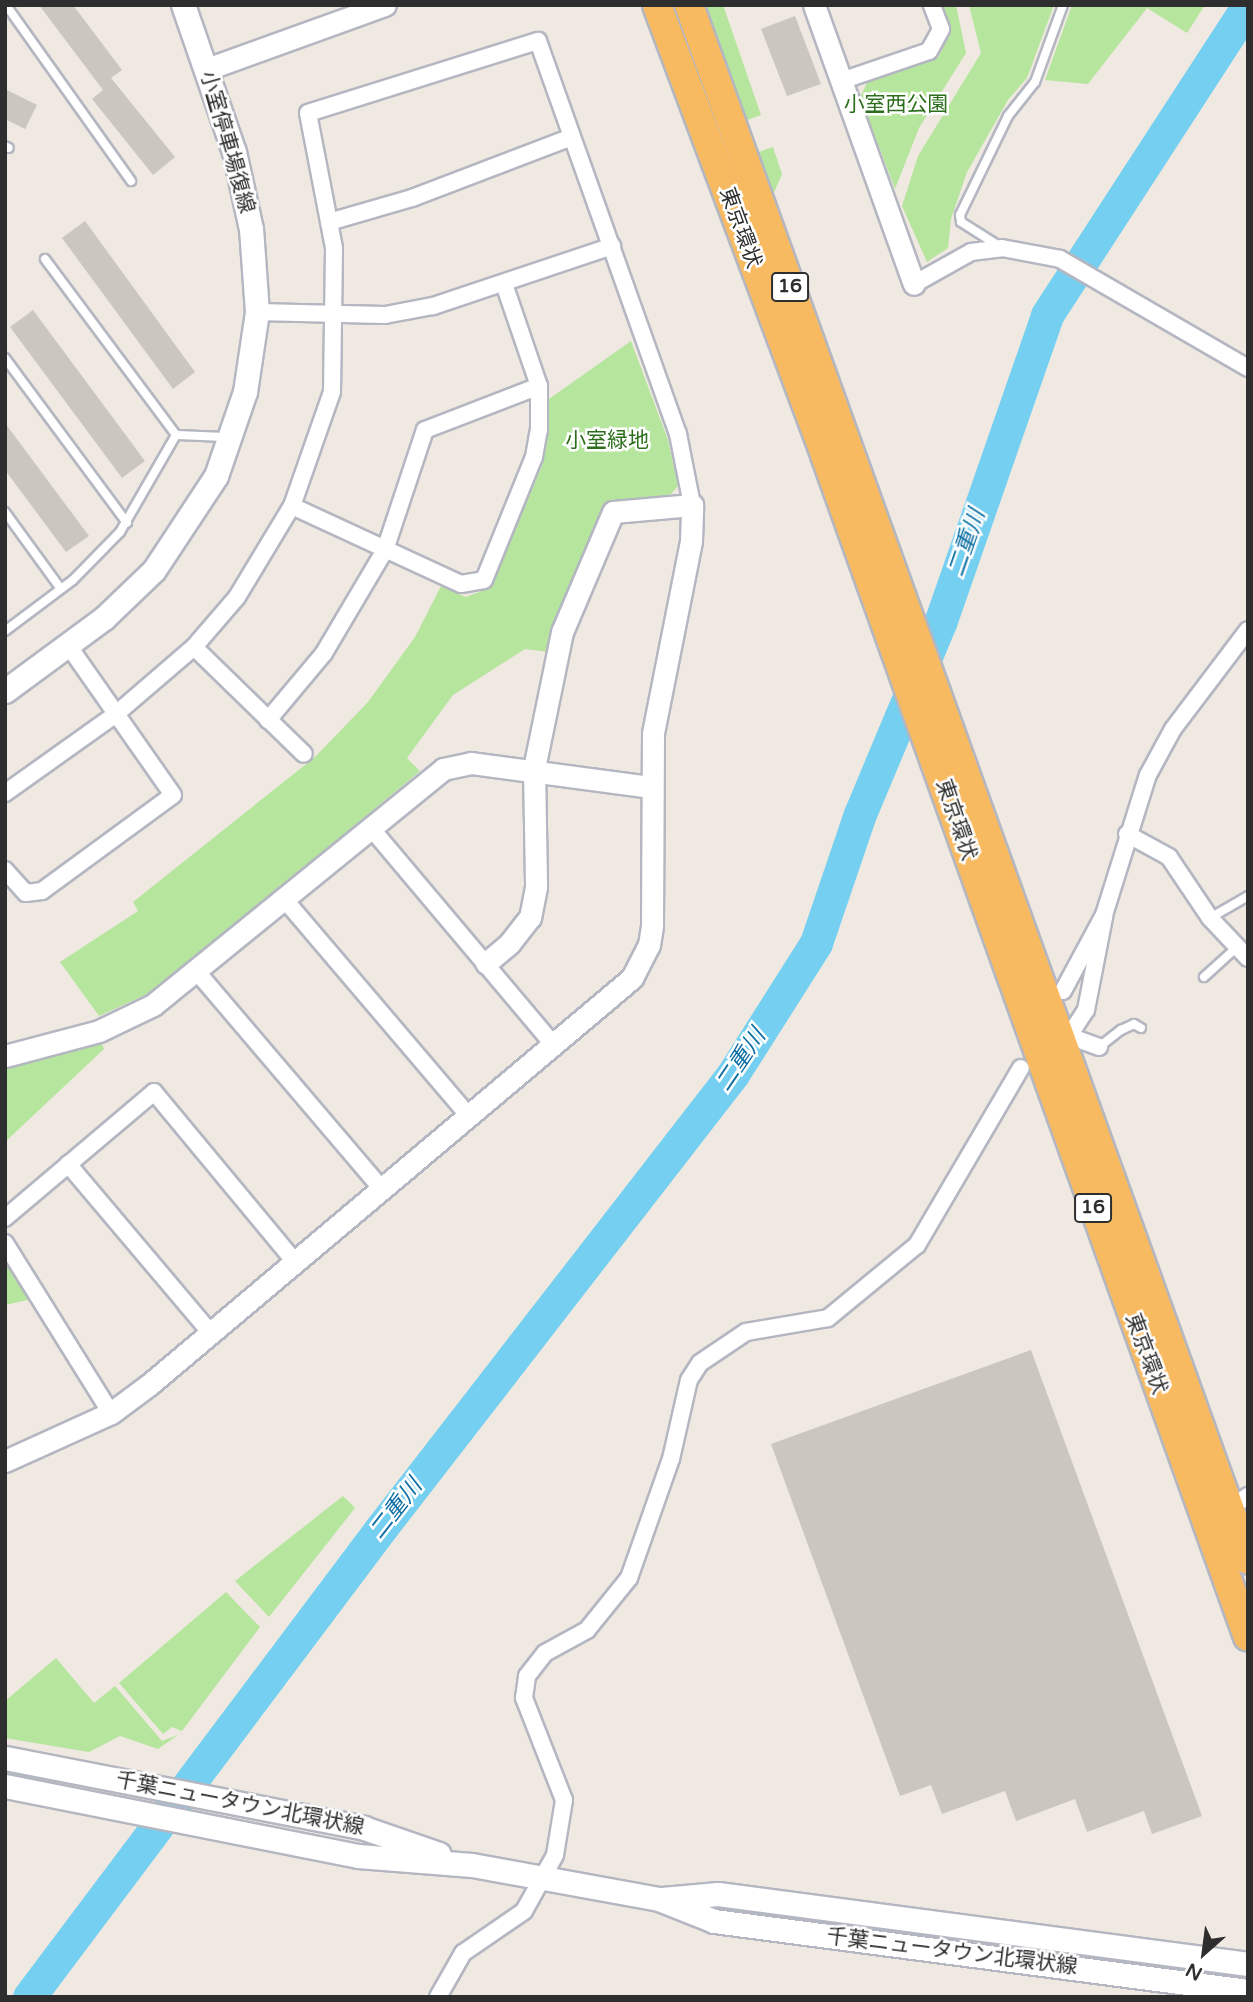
<!DOCTYPE html>
<meta charset="utf-8">
<style>
body{margin:0}
#map{position:relative;width:1253px;height:2002px;overflow:hidden;background:#efe9e1;font-family:"Varela Round","Noto Sans JP",sans-serif}
div>[style]{position:absolute}
.green>*{inset:0;background:#b6e59e}
.river>*{height:33px;margin:-16.5px;padding:0 16.5px;transform-origin:16.5px;border-radius:16.5px;background:#75cff0}
.building>*{inset:0;background:#cbc7bf}
.roads{filter:drop-shadow(2px 0 #b4b7c1) drop-shadow(-2px 0 #b4b7c1) drop-shadow(0 2px #b4b7c1) drop-shadow(0 -2px #b4b7c1)}
.service>*{height:8px;margin:-4px;padding:0 4px;transform-origin:4px;border-radius:4px;background:#fff}
.minor>*{height:16px;margin:-8px;padding:0 8px;transform-origin:8px;border-radius:8px;background:#fff}
.tertiary>*{height:21px;margin:-10.5px;padding:0 10.5px;transform-origin:10.5px;border-radius:10.5px;background:#fff}
.secondary>*{height:23px;margin:-11.5px;padding:0 11.5px;transform-origin:11.5px;border-radius:11.5px;background:#fff}
.trunk>*{height:28px;margin:-14px;padding:0 14px;transform-origin:14px;border-radius:14px;background:#f8ba60}
span{translate:-50% -50%;white-space:nowrap;text-align:center;line-height:1.15;-webkit-text-stroke:5px #fff;paint-order:stroke}
.shield-label span{padding:2px 5px;background:#fff;border:2px solid;border-radius:5px;-webkit-text-stroke-width:0}
.shield-label{font-size:19px;color:#2e2e2e;font-weight:700}
.park-label{font-size:21px;color:#2c6e1b}
.street-label{font-size:21px;color:#2e2e2e}
.water-label{font-size:23px;color:#0d6fa3;font-style:italic}
.frame{position:absolute;inset:0;border:7px solid #2e2e2e;pointer-events:none}
.north{position:absolute;left:1169px;top:1918px;width:70px;height:70px;-webkit-text-stroke:5px #fff;paint-order:stroke;rotate:208deg;font-size:19px;font-weight:700;line-height:28px;text-align:center;color:#2e2e2e}
.north::after{content:'';display:block;margin:auto;width:24px;height:32px;background:#2e2e2e;clip-path:polygon(50% 0,100% 100%,50% 72%,0 100%)}
</style>
<div id="map">
<div class="green">
<div style="clip-path:polygon(698px 5px,723px 5px,761px 115px,739px 123px)"></div>
<div style="clip-path:polygon(942px 5px,956px 5px,966px 53px,919px 128px,895px 189px,860px 97px,869px 79px,938px 58px,951px 31px)"></div>
<div style="clip-path:polygon(969px 5px,1054px 5px,1027px 78px,1008px 100px,967px 172px,951px 219px,948px 248px,927px 262px,902px 206px,918px 156px,981px 53px)"></div>
<div style="clip-path:polygon(1072px 5px,1205px 5px,1187px 33px,1147px 8px,1088px 84px,1045px 80px)"></div>
<div style="clip-path:polygon(773px 147px,782px 174px,769px 204px,750px 155px)"></div>
<div style="clip-path:polygon(631px 341px,668px 440px,678px 486px,669px 496px,605px 503px,549px 652px,525px 649px,453px 695px,407px 758px,420px 771px,189px 963px,145px 995px,99px 1016px,60px 962px,138px 911px,133px 902px,315px 757px,368px 702px,415px 637px,441px 586px,466px 597px,491px 587px,543px 463px,549px 399px)"></div>
<div style="clip-path:polygon(101px 1041px,104px 1049px,5px 1142px,5px 1066px)"></div>
<div style="clip-path:polygon(5px 1260px,32px 1299px,5px 1305px)"></div>
<div style="clip-path:polygon(343px 1496px,355px 1508px,269px 1617px,235px 1581px)"></div>
<div style="clip-path:polygon(226px 1592px,260px 1627px,182px 1731px,172px 1727px,163px 1734px,119px 1683px)"></div>
<div style="clip-path:polygon(56px 1658px,94px 1703px,115px 1686px,162px 1741px,178px 1735px,158px 1749px,120px 1736px,89px 1752px,5px 1738px,5px 1701px)"></div>
</div>
<div class="river">
<div style="left:29px;top:1997px;width:588px;rotate:-53.09deg"></div>
<div style="left:382px;top:1527px;width:573px;rotate:-52.23deg"></div>
<div style="left:733px;top:1074px;width:155px;rotate:-57.6deg"></div>
<div style="left:816px;top:943px;width:136px;rotate:-71.2deg"></div>
<div style="left:860px;top:814px;width:207px;rotate:-67.3deg"></div>
<div style="left:940px;top:623px;width:326px;rotate:-70.8deg"></div>
<div style="left:1047px;top:315px;width:369px;rotate:-57deg"></div>
</div>
<div class="building">
<div style="clip-path:polygon(39px 5px,73px 5px,122px 70px,111px 78px,175px 157px,153px 175px,92px 99px,103px 90px)"></div>
<div style="clip-path:polygon(795px 16px,821px 84px,787px 96px,761px 29px)"></div>
<div style="clip-path:polygon(5px 89px,37px 105px,25px 129px,5px 119px)"></div>
<div style="clip-path:polygon(85px 221px,195px 372px,173px 389px,62px 238px)"></div>
<div style="clip-path:polygon(33px 310px,145px 461px,122px 478px,10px 327px)"></div>
<div style="clip-path:polygon(5px 423px,89px 536px,66px 552px,5px 470px)"></div>
<div style="clip-path:polygon(1031px 1350px,1202px 1816px,1152px 1834px,1144px 1811px,1087px 1832px,1075px 1799px,1016px 1821px,1005px 1791px,942px 1814px,931px 1785px,900px 1796px,771px 1444px)"></div>
</div>
<div class="roads">
<div class="service">
<div style="left:6px;top:5px;width:216px;rotate:54.6deg"></div>
<div style="left:5px;top:146px;width:4px;rotate:27deg"></div>
<div style="left:999px;top:246px;width:45px;rotate:-147.7deg"></div>
<div style="left:961px;top:222px;width:7px;rotate:-98deg"></div>
<div style="left:960px;top:215px;width:110px;rotate:-64.1deg"></div>
<div style="left:1008px;top:116px;width:43px;rotate:-51.5deg"></div>
<div style="left:1035px;top:82px;width:82px;rotate:-70deg"></div>
<div style="left:45px;top:259px;width:219px;rotate:53.3deg"></div>
<div style="left:5px;top:358px;width:205px;rotate:53.5deg"></div>
<div style="left:5px;top:512px;width:95px;rotate:54deg"></div>
<div style="left:5px;top:631px;width:85px;rotate:-36.9deg"></div>
<div style="left:73px;top:580px;width:67px;rotate:-45.6deg"></div>
<div style="left:120px;top:532px;width:112px;rotate:-60deg"></div>
<div style="left:176px;top:435px;width:50px;rotate:2.3deg"></div>
<div style="left:1210px;top:918px;width:44px;rotate:-30.1deg"></div>
<div style="left:1204px;top:977px;width:43px;rotate:-42.2deg"></div>
<div style="left:1099px;top:1047px;width:28px;rotate:-38deg"></div>
<div style="left:1121px;top:1030px;width:14px;rotate:-25deg"></div>
<div style="left:1134px;top:1024px;width:8px;rotate:30deg"></div>
</div>
<div class="minor">
<div style="left:841px;top:81px;width:93px;rotate:-18.8deg"></div>
<div style="left:929px;top:51px;width:25px;rotate:-61deg"></div>
<div style="left:941px;top:29px;width:26px;rotate:-111deg"></div>
<div style="left:329px;top:222px;width:86px;rotate:-16.1deg"></div>
<div style="left:412px;top:198px;width:171px;rotate:-20.9deg"></div>
<div style="left:914px;top:284px;width:65px;rotate:-29.3deg"></div>
<div style="left:971px;top:252px;width:31px;rotate:-7deg"></div>
<div style="left:1002px;top:248px;width:59px;rotate:10.7deg"></div>
<div style="left:1060px;top:259px;width:217px;rotate:30.1deg"></div>
<div style="left:257px;top:312px;width:128px;rotate:1.3deg"></div>
<div style="left:385px;top:315px;width:49px;rotate:-10.6deg"></div>
<div style="left:433px;top:306px;width:189px;rotate:-18.5deg"></div>
<div style="left:292px;top:506px;width:186px;rotate:24.8deg"></div>
<div style="left:461px;top:584px;width:23px;rotate:-10deg"></div>
<div style="left:484px;top:580px;width:133px;rotate:-67.9deg"></div>
<div style="left:534px;top:457px;width:27px;rotate:-80deg"></div>
<div style="left:539px;top:430px;width:44px;rotate:-90deg"></div>
<div style="left:539px;top:386px;width:108px;rotate:-108.9deg"></div>
<div style="left:194px;top:647px;width:153px;rotate:44.2deg"></div>
<div style="left:268px;top:720px;width:87px;rotate:-50.1deg"></div>
<div style="left:324px;top:653px;width:120px;rotate:-59.4deg"></div>
<div style="left:385px;top:550px;width:126px;rotate:-71.6deg"></div>
<div style="left:425px;top:430px;width:122px;rotate:-21.1deg"></div>
<div style="left:5px;top:793px;width:136px;rotate:-35.4deg"></div>
<div style="left:116px;top:714px;width:103px;rotate:-40.7deg"></div>
<div style="left:194px;top:647px;width:66px;rotate:-49.3deg"></div>
<div style="left:237px;top:597px;width:106px;rotate:-58.9deg"></div>
<div style="left:292px;top:506px;width:121px;rotate:-70.7deg"></div>
<div style="left:332px;top:392px;width:144px;rotate:-89.2deg"></div>
<div style="left:334px;top:248px;width:137px;rotate:-100.9deg"></div>
<div style="left:308px;top:113px;width:241px;rotate:-17.4deg"></div>
<div style="left:538px;top:41px;width:417px;rotate:70.4deg"></div>
<div style="left:678px;top:434px;width:72px;rotate:78.8deg"></div>
<div style="left:371px;top:828px;width:284px;rotate:49.9deg"></div>
<div style="left:1127px;top:834px;width:48px;rotate:28.7deg"></div>
<div style="left:1169px;top:857px;width:73px;rotate:56.1deg"></div>
<div style="left:1210px;top:918px;width:55px;rotate:46.5deg"></div>
<div style="left:5px;top:870px;width:31px;rotate:48deg"></div>
<div style="left:26px;top:893px;width:16px;rotate:-7deg"></div>
<div style="left:42px;top:891px;width:162px;rotate:-36.2deg"></div>
<div style="left:173px;top:795px;width:183px;rotate:-125deg"></div>
<div style="left:285px;top:900px;width:285px;rotate:49.6deg"></div>
<div style="left:198px;top:973px;width:285px;rotate:49.6deg"></div>
<div style="left:1063px;top:991px;width:86px;rotate:-61.7deg"></div>
<div style="left:1104px;top:915px;width:147px;rotate:-72.6deg"></div>
<div style="left:1148px;top:775px;width:52px;rotate:-61.5deg"></div>
<div style="left:1173px;top:729px;width:124px;rotate:-52.9deg"></div>
<div style="left:1069px;top:1036px;width:32px;rotate:20deg"></div>
<div style="left:1058px;top:1039px;width:11px;rotate:-15deg"></div>
<div style="left:1069px;top:1036px;width:31px;rotate:-57deg"></div>
<div style="left:1086px;top:1010px;width:95px;rotate:-79deg"></div>
<div style="left:68px;top:1164px;width:221px;rotate:49.8deg"></div>
<div style="left:5px;top:1218px;width:195px;rotate:-40.2deg"></div>
<div style="left:154px;top:1092px;width:221px;rotate:50.3deg"></div>
<div style="left:5px;top:1243px;width:200px;rotate:58.1deg"></div>
<div style="left:1228px;top:1509px;width:24px;rotate:-33deg"></div>
<div style="left:438px;top:1997px;width:51px;rotate:-60.4deg"></div>
<div style="left:463px;top:1953px;width:74px;rotate:-34.5deg"></div>
<div style="left:524px;top:1911px;width:64px;rotate:-61deg"></div>
<div style="left:555px;top:1855px;width:56px;rotate:-80.7deg"></div>
<div style="left:564px;top:1800px;width:110px;rotate:-111.4deg"></div>
<div style="left:524px;top:1698px;width:22px;rotate:-82deg"></div>
<div style="left:527px;top:1676px;width:29px;rotate:-52deg"></div>
<div style="left:545px;top:1653px;width:48px;rotate:-28.7deg"></div>
<div style="left:587px;top:1630px;width:67px;rotate:-51.1deg"></div>
<div style="left:629px;top:1578px;width:126px;rotate:-70.6deg"></div>
<div style="left:671px;top:1459px;width:81px;rotate:-77.2deg"></div>
<div style="left:689px;top:1380px;width:20px;rotate:-57deg"></div>
<div style="left:700px;top:1363px;width:55px;rotate:-34deg"></div>
<div style="left:746px;top:1332px;width:83px;rotate:-9.7deg"></div>
<div style="left:828px;top:1318px;width:115px;rotate:-39.4deg"></div>
<div style="left:917px;top:1245px;width:205px;rotate:-59.6deg"></div>
</div>
<div class="tertiary">
<div style="left:814px;top:5px;width:296px;rotate:70.3deg"></div>
<div style="left:207px;top:69px;width:189px;rotate:-19.8deg"></div>
<div style="left:5px;top:1056px;width:97px;rotate:-14.9deg"></div>
<div style="left:99px;top:1031px;width:60px;rotate:-25.7deg"></div>
<div style="left:153px;top:1005px;width:374px;rotate:-39.1deg"></div>
<div style="left:443px;top:769px;width:29px;rotate:-12deg"></div>
<div style="left:471px;top:763px;width:181px;rotate:7.6deg"></div>
<div style="left:5px;top:1461px;width:116px;rotate:-24.4deg"></div>
<div style="left:111px;top:1413px;width:49px;rotate:-36.6deg"></div>
<div style="left:150px;top:1384px;width:630px;rotate:-40.11deg"></div>
<div style="left:632px;top:978px;width:37px;rotate:-63deg"></div>
<div style="left:649px;top:945px;width:20px;rotate:-81deg"></div>
<div style="left:652px;top:925px;width:192px;rotate:-89.7deg"></div>
<div style="left:653px;top:733px;width:196px;rotate:-78.8deg"></div>
<div style="left:691px;top:541px;width:36px;rotate:-88deg"></div>
<div style="left:692px;top:505px;width:79px;rotate:174.9deg"></div>
<div style="left:613px;top:512px;width:130px;rotate:113deg"></div>
<div style="left:562px;top:632px;width:139px;rotate:101.6deg"></div>
<div style="left:534px;top:768px;width:119px;rotate:89deg"></div>
<div style="left:536px;top:887px;width:31px;rotate:101deg"></div>
<div style="left:530px;top:917px;width:33px;rotate:128deg"></div>
<div style="left:510px;top:943px;width:31px;rotate:140deg"></div>
</div>
<div class="secondary">
<div style="left:5px;top:691px;width:123px;rotate:-36.4deg"></div>
<div style="left:104px;top:618px;width:69px;rotate:-43.8deg"></div>
<div style="left:154px;top:570px;width:113px;rotate:-56.6deg"></div>
<div style="left:216px;top:476px;width:89px;rotate:-71deg"></div>
<div style="left:245px;top:392px;width:81px;rotate:-81.5deg"></div>
<div style="left:257px;top:312px;width:83px;rotate:-94.1deg"></div>
<div style="left:251px;top:229px;width:79px;rotate:-102.4deg"></div>
<div style="left:234px;top:152px;width:156px;rotate:-109.1deg"></div>
<div style="left:5px;top:1758px;width:366px;rotate:11deg"></div>
<div style="left:364px;top:1828px;width:79px;rotate:19.1deg"></div>
<div style="left:5px;top:1786px;width:360px;rotate:11.2deg"></div>
<div style="left:358px;top:1856px;width:114px;rotate:4.5deg"></div>
<div style="left:472px;top:1865px;width:190px;rotate:10.3deg"></div>
<div style="left:659px;top:1899px;width:59px;rotate:21.8deg"></div>
<div style="left:714px;top:1921px;width:539px;rotate:7.47deg"></div>
<div style="left:662px;top:1899px;width:56px;rotate:-5.1deg"></div>
<div style="left:718px;top:1894px;width:535px;rotate:7.52deg"></div>
</div>
<div class="trunk">
<div style="left:657px;top:5px;width:480px;rotate:69.5deg"></div>
<div style="left:825px;top:455px;width:1255px;rotate:70.31deg"></div>
<div style="left:689px;top:5px;width:1652px;rotate:70.23deg"></div>
</div>
</div>
<div class="shield-label">
<span style="left:790px;top:287px">16</span>
<span style="left:1093px;top:1208px">16</span>
</div>
<div class="park-label">
<span style="left:896px;top:105px">小室西公園</span>
<span style="left:607px;top:441px">小室緑地</span>
</div>
<div class="street-label">
<span style="left:227px;top:142px;rotate:74deg">小室停車場復線</span>
<span style="left:740px;top:228px;rotate:70deg">東京環状</span>
<span style="left:956px;top:820px;rotate:71deg">東京環状</span>
<span style="left:1146px;top:1354px;rotate:70deg">東京環状</span>
<span style="left:240px;top:1804px;rotate:11deg">千葉ニュータウン北環状線</span>
<span style="left:952px;top:1952px;rotate:7deg">千葉ニュータウン北環状線</span>
</div>
<div class="water-label">
<span style="left:967px;top:543px;rotate:-71deg">二重川</span>
<span style="left:741px;top:1060px;rotate:-56deg">二重川</span>
<span style="left:396px;top:1509px;rotate:-52deg">二重川</span>
</div>
<div class="frame"></div>
<div class="north">N</div>
</div>
